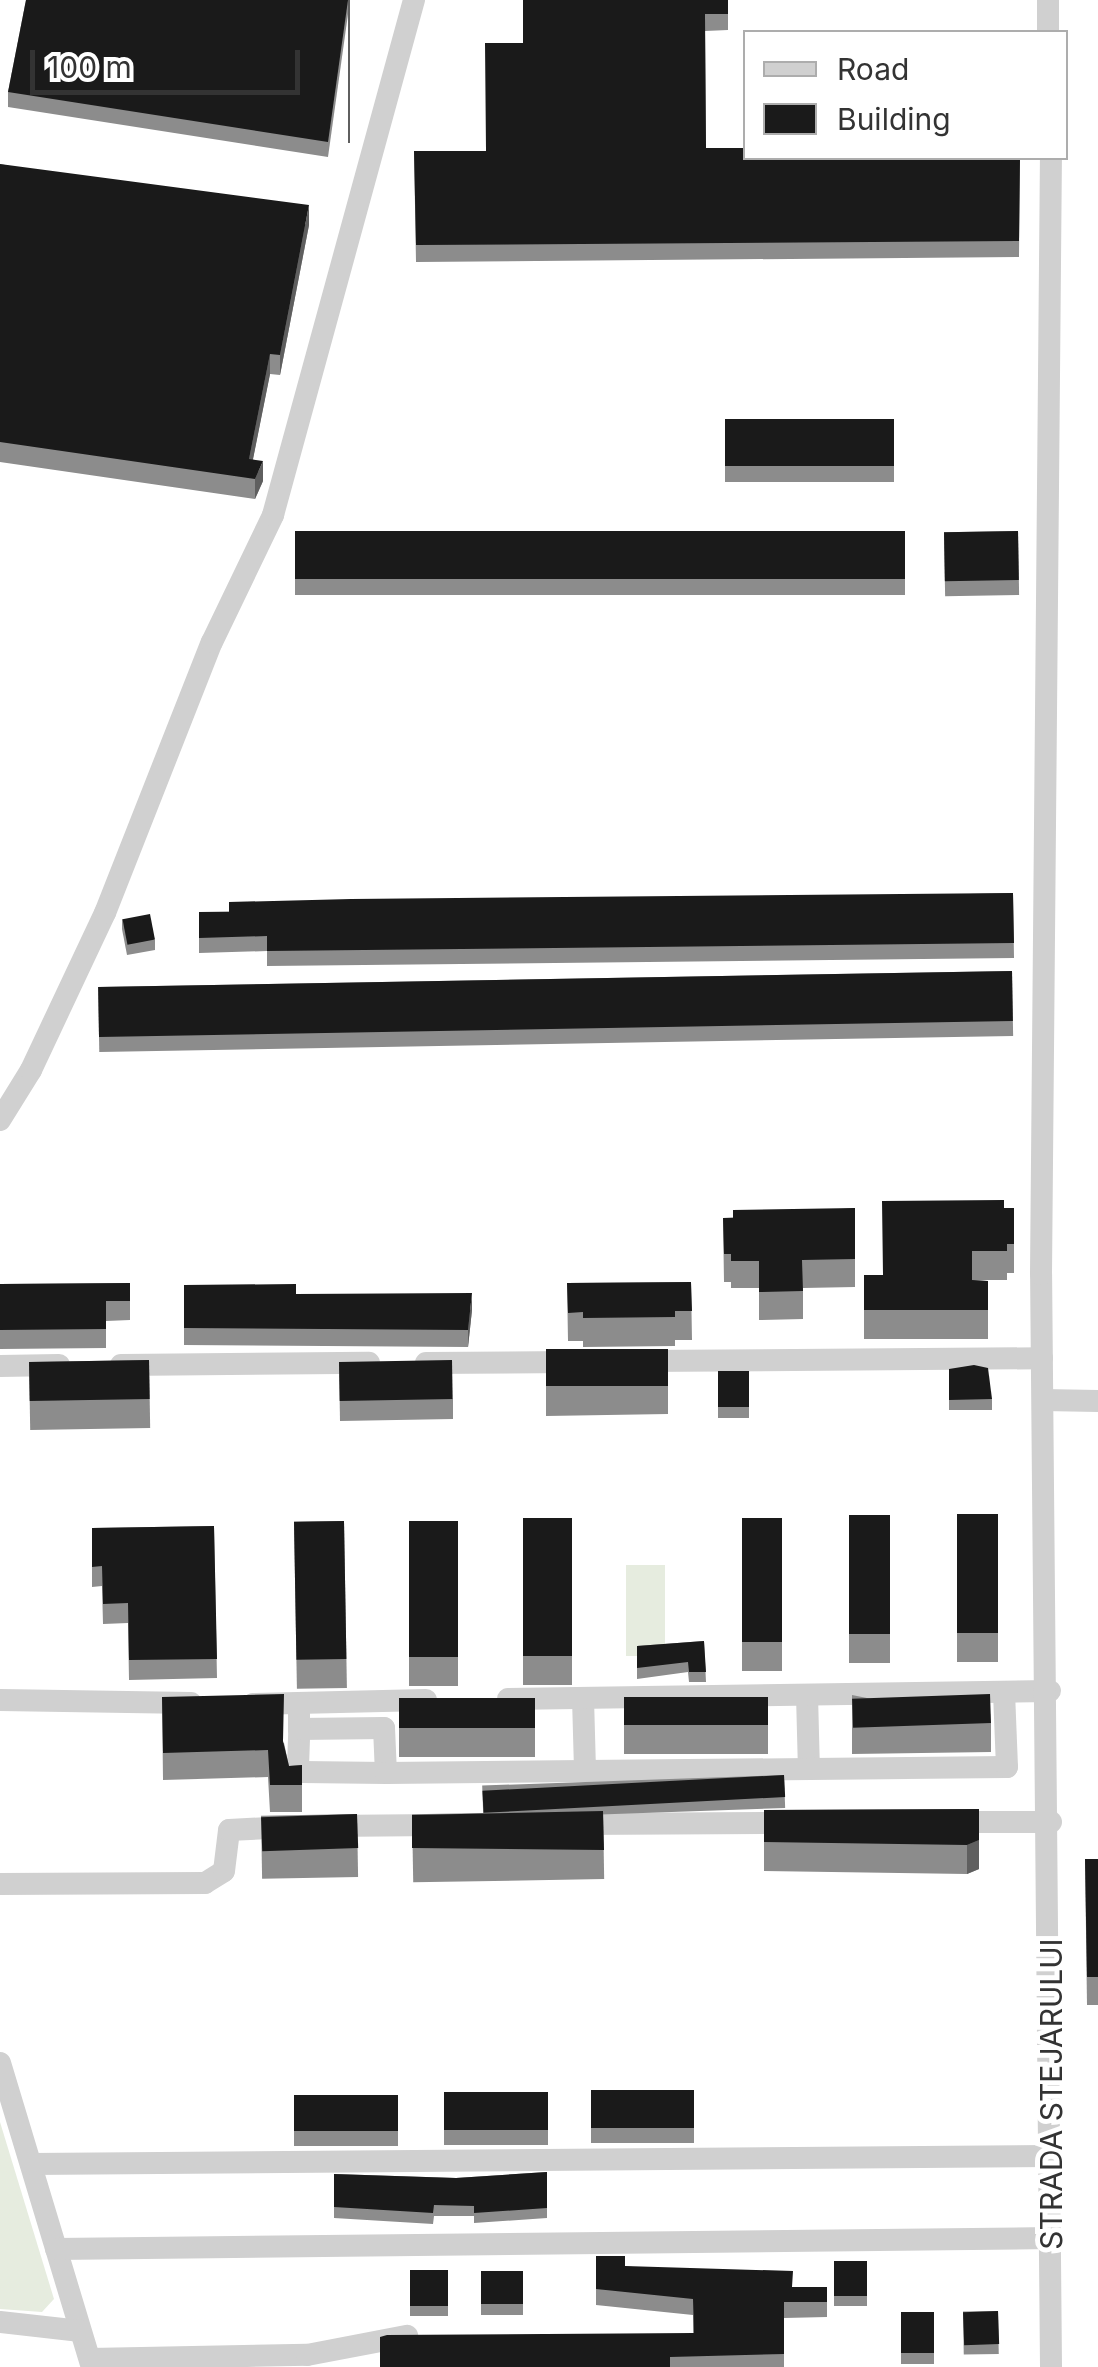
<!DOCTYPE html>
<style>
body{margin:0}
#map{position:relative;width:1098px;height:2367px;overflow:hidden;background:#fff;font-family:Inter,sans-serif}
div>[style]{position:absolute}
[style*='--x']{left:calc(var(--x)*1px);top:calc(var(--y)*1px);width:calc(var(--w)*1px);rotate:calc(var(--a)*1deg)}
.green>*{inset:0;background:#e6ecdf;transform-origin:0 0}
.minor>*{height:22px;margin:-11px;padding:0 11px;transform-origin:11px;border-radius:11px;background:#d0d0d0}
.wall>*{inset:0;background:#8c8c8c;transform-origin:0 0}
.shaded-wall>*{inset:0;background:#5f5f5f;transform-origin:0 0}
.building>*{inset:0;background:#1a1a1a;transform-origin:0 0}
span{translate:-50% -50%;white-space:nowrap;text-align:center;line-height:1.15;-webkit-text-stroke:10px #fff;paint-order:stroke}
.street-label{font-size:30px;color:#333}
.legend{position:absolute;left:743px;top:30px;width:325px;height:130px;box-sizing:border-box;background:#fff;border:2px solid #adadad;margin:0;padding:12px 18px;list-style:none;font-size:30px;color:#333}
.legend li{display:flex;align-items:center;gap:20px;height:50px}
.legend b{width:50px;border:2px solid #adadad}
.scale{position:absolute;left:30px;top:50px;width:270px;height:45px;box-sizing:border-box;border:5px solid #333;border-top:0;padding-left:12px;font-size:30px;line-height:35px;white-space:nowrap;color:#333;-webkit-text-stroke:8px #fff;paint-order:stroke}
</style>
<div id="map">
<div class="green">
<div style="left:626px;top:1565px;width:39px;height:91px"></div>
<div style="clip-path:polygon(0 2122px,54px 2299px,42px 2312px,0 2309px)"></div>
</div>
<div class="minor">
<div style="--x:1048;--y:0;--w:32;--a:90"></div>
<div style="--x:0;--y:1120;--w:59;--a:-58.2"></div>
<div style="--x:31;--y:1070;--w:174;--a:-64.8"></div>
<div style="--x:105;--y:913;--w:291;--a:-68.5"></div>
<div style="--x:212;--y:642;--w:141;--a:-64.3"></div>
<div style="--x:273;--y:515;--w:534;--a:-74.69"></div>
<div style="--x:641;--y:1361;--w:401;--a:-0.4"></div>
<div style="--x:426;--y:1363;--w:148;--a:-0.4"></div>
<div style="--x:121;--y:1365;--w:248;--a:-0.5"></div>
<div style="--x:0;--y:1366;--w:59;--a:-1"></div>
<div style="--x:1043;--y:1400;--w:55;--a:1"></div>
<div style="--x:807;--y:1695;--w:74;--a:88.5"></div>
<div style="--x:583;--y:1698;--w:72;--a:88.4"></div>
<div style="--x:508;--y:1699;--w:542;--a:-0.85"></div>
<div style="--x:0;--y:1700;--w:191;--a:0.9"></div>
<div style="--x:253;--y:1704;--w:173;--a:-1.3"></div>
<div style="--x:299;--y:1729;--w:85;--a:-0.7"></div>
<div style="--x:384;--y:1728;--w:45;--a:87.5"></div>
<div style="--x:386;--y:1773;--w:84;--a:-179.3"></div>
<div style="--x:302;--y:1772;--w:6;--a:-129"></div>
<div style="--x:298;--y:1767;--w:38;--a:-88"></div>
<div style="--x:299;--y:1729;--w:26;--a:-90"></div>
<div style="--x:386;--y:1773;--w:621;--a:-0.55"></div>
<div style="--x:1007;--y:1767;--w:75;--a:-92.3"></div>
<div style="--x:951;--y:1822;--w:100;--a:0"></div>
<div style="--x:576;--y:1824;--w:218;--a:-0.3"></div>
<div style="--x:326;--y:1826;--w:113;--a:-0.5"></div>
<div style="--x:0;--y:1884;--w:205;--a:-0.3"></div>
<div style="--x:205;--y:1883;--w:22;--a:-32"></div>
<div style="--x:224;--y:1871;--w:41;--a:-83"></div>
<div style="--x:229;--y:1830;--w:60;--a:-2.9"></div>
<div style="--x:0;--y:2063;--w:318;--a:73.2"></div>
<div style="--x:31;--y:2164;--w:1019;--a:-0.45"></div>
<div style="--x:56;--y:2249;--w:995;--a:-0.63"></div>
<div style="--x:0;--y:2322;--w:81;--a:6.4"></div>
<div style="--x:90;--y:2359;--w:217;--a:-1.1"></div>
<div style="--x:307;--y:2355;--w:102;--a:-10.8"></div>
<div style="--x:1051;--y:2367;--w:1093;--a:-90.52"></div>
<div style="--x:1041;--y:1274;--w:1116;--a:-89.49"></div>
</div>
<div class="wall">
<div style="clip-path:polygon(26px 0,350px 0,328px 157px,8px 107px,8px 92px)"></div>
<div style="clip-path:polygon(728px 0,728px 30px,705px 31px,706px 148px,1020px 158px,1019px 257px,416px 262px,414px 151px,486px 151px,523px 43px)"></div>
<div style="clip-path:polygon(0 164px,309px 225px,280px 375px,270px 374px,253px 459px,263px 481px,255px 499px,0 462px)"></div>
<div style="left:894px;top:419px;width:63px;height:169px;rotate:90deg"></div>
<div style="left:905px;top:531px;width:64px;height:610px;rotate:90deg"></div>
<div style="left:1018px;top:531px;width:64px;height:74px;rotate:89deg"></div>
<div style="clip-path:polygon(1013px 893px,1014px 958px,267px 966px,267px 951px,199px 953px,199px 912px)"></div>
<div style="clip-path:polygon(122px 919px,155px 940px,155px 950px,127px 955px,122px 929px)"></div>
<div style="left:1012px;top:971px;width:65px;height:914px;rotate:89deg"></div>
<div style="clip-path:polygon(855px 1208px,855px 1287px,803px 1288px,803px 1319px,759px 1320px,759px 1288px,731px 1288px,731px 1282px,724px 1282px,723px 1218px)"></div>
<div style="clip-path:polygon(1004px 1208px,1014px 1208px,1014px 1273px,1007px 1273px,1007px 1280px,972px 1280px,988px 1281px,988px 1339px,864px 1339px,864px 1275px,883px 1275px)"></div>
<div style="clip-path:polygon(691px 1282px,692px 1340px,675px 1340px,675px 1346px,583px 1347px,583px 1341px,568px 1341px,567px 1283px)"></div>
<div style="clip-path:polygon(130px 1283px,130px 1320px,106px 1321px,106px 1348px,0 1349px,0 1284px)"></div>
<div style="clip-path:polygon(184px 1285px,472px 1310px,468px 1347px,184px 1345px)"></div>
<div style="clip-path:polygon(546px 1351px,668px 1386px,668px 1414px,546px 1416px)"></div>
<div style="left:149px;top:1360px;width:68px;height:120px;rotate:89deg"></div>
<div style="clip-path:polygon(339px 1362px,453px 1399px,453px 1419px,340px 1421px)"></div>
<div style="clip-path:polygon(949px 1369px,992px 1399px,992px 1410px,949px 1410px)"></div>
<div style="left:718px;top:1371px;width:31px;height:47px"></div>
<div style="left:998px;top:1514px;width:148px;height:41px;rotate:90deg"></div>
<div style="left:890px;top:1515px;width:148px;height:41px;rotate:90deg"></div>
<div style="left:523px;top:1518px;width:49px;height:167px"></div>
<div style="left:742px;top:1518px;width:40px;height:153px"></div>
<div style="left:344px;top:1521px;width:167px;height:50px;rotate:89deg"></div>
<div style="left:458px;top:1521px;width:165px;height:49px;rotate:90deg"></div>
<div style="clip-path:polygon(214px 1526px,217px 1678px,129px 1680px,128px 1623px,103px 1624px,102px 1586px,92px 1587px,92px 1528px)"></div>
<div style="clip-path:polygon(704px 1641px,706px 1682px,689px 1682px,688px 1672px,637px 1679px,637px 1646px)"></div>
<div style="clip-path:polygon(852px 1695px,991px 1723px,991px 1752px,852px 1754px)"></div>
<div style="clip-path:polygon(162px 1697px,284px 1743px,289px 1766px,302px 1765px,302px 1812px,270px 1812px,268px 1777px,163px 1780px)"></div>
<div style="left:768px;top:1697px;width:57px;height:144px;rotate:90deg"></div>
<div style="left:535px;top:1698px;width:59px;height:136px;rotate:90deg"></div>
<div style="left:784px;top:1775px;width:33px;height:302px;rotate:88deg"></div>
<div style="clip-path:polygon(979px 1809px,979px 1869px,967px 1874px,764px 1871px,764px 1810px)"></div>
<div style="left:603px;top:1811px;width:68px;height:191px;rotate:89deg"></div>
<div style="left:357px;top:1814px;width:63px;height:96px;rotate:89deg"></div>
<div style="clip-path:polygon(1085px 1859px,1098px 1859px,1098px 2005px,1087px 2005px)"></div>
<div style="left:694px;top:2090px;width:53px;height:103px;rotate:90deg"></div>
<div style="left:548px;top:2092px;width:53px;height:104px;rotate:90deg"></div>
<div style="left:398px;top:2095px;width:51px;height:104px;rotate:90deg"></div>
<div style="clip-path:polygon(547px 2172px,547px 2218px,474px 2223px,474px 2216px,434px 2216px,433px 2224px,334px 2218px,334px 2174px,456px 2178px)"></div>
<div style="clip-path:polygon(596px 2256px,625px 2266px,793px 2287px,827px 2287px,827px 2317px,784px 2318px,784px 2367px,380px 2367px,693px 2333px,693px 2315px,596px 2305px)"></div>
<div style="left:834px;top:2261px;width:33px;height:45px"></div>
<div style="left:410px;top:2270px;width:38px;height:46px"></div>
<div style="left:481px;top:2271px;width:42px;height:44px"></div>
<div style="left:998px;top:2311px;width:43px;height:35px;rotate:89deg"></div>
<div style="left:901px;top:2312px;width:33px;height:52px"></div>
</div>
<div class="shaded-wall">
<div style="left:348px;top:0;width:2px;height:143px"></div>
<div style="clip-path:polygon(309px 205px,309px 225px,280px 375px,280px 355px)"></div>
<div style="clip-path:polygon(270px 354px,270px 374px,249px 479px,249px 459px)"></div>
<div style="clip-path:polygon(263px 461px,263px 481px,255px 499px,255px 479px)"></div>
<div style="clip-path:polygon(472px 1293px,472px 1310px,468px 1347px,468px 1330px)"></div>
<div style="clip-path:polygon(979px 1840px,979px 1869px,967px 1874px,967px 1845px)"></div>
</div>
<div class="building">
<div style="clip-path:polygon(26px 0,348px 0,328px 142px,8px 92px)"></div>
<div style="clip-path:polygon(523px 0,728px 0,728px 14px,705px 14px,706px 148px,746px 148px,746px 158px,1020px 158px,1019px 241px,416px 245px,414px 151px,486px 151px,485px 43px,523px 43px)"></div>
<div style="clip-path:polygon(0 164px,309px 205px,280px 355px,270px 354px,249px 459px,263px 461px,255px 479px,0 442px)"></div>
<div style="left:894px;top:419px;width:47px;height:169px;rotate:90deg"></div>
<div style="left:905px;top:531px;width:48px;height:610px;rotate:90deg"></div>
<div style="left:1018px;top:531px;width:49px;height:74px;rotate:89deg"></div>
<div style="clip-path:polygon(1013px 893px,1014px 943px,267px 951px,267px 936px,199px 938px,199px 912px,229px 912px,229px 902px,351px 899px)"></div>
<div style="left:150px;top:914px;width:26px;height:28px;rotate:79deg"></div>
<div style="left:1012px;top:971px;width:50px;height:914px;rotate:89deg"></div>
<div style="clip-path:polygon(1004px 1200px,1004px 1208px,1014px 1208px,1014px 1244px,1007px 1244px,1007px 1251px,972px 1251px,972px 1280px,988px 1281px,988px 1310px,864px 1310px,864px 1275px,883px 1275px,882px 1201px)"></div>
<div style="clip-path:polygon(855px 1208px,855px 1259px,802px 1260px,803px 1291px,759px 1292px,759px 1261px,731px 1261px,731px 1254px,724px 1254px,723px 1218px,733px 1218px,733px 1210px)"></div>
<div style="clip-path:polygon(691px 1282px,692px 1311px,675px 1311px,675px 1317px,583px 1318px,583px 1312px,568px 1313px,567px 1283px)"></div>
<div style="clip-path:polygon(130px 1283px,130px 1301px,106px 1301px,106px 1329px,0 1330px,0 1284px)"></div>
<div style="clip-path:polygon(296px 1284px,296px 1294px,472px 1293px,468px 1330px,184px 1328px,184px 1285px)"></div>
<div style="left:668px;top:1349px;width:37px;height:122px;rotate:90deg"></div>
<div style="left:149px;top:1360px;width:39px;height:120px;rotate:89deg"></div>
<div style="left:452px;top:1360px;width:39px;height:113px;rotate:89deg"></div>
<div style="clip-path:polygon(974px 1365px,988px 1368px,992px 1399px,949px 1400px,949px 1369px)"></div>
<div style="left:718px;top:1371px;width:31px;height:36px"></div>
<div style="left:998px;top:1514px;width:119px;height:41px;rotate:90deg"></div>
<div style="left:890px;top:1515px;width:119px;height:41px;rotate:90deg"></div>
<div style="left:523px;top:1518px;width:49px;height:138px"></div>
<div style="left:742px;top:1518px;width:40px;height:124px"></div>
<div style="left:344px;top:1521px;width:138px;height:50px;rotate:89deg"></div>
<div style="left:458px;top:1521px;width:136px;height:49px;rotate:90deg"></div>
<div style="clip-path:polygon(214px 1526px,217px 1659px,129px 1660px,128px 1603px,103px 1604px,102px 1566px,92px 1567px,92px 1528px)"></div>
<div style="clip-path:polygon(704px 1641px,706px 1672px,689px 1672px,688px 1662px,637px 1668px,637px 1646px)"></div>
<div style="clip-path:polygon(284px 1694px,283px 1741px,289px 1766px,302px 1765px,302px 1785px,270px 1785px,268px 1750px,163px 1753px,162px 1697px)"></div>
<div style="left:990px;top:1694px;width:29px;height:138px;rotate:88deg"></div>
<div style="left:768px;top:1697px;width:28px;height:144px;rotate:90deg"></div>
<div style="left:535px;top:1698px;width:30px;height:136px;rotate:90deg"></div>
<div style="left:784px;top:1775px;width:22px;height:302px;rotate:87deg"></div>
<div style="clip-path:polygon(979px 1809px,979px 1840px,967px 1845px,764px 1842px,764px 1810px)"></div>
<div style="clip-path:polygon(603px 1811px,604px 1850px,412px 1848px,412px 1815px)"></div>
<div style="left:357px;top:1814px;width:34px;height:96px;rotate:88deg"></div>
<div style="clip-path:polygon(1085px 1859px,1098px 1859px,1098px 1977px,1087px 1977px)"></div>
<div style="left:694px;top:2090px;width:38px;height:103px;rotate:90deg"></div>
<div style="left:548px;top:2092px;width:38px;height:104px;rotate:90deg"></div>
<div style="left:398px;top:2095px;width:36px;height:104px;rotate:90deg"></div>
<div style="clip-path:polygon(547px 2172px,547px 2208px,474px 2213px,474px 2206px,434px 2205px,433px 2213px,334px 2207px,334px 2174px,456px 2178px)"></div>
<div style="clip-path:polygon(596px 2256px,625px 2256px,625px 2266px,793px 2271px,792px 2287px,827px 2287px,827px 2302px,784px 2302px,784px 2354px,670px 2357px,670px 2367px,380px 2367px,380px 2337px,387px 2335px,694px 2333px,693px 2299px,596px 2289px)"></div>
<div style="left:834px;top:2261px;width:33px;height:35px"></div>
<div style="left:410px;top:2270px;width:38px;height:36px"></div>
<div style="left:481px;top:2271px;width:42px;height:33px"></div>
<div style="left:998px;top:2311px;width:33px;height:35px;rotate:88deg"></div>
<div style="left:901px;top:2312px;width:33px;height:41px"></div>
</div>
<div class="street-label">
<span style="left:1051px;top:2094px;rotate:-90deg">STRADA STEJARULUI</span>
</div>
<ul class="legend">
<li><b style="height:12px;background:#d0d0d0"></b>Road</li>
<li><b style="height:28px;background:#1a1a1a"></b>Building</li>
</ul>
<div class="scale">100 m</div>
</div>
